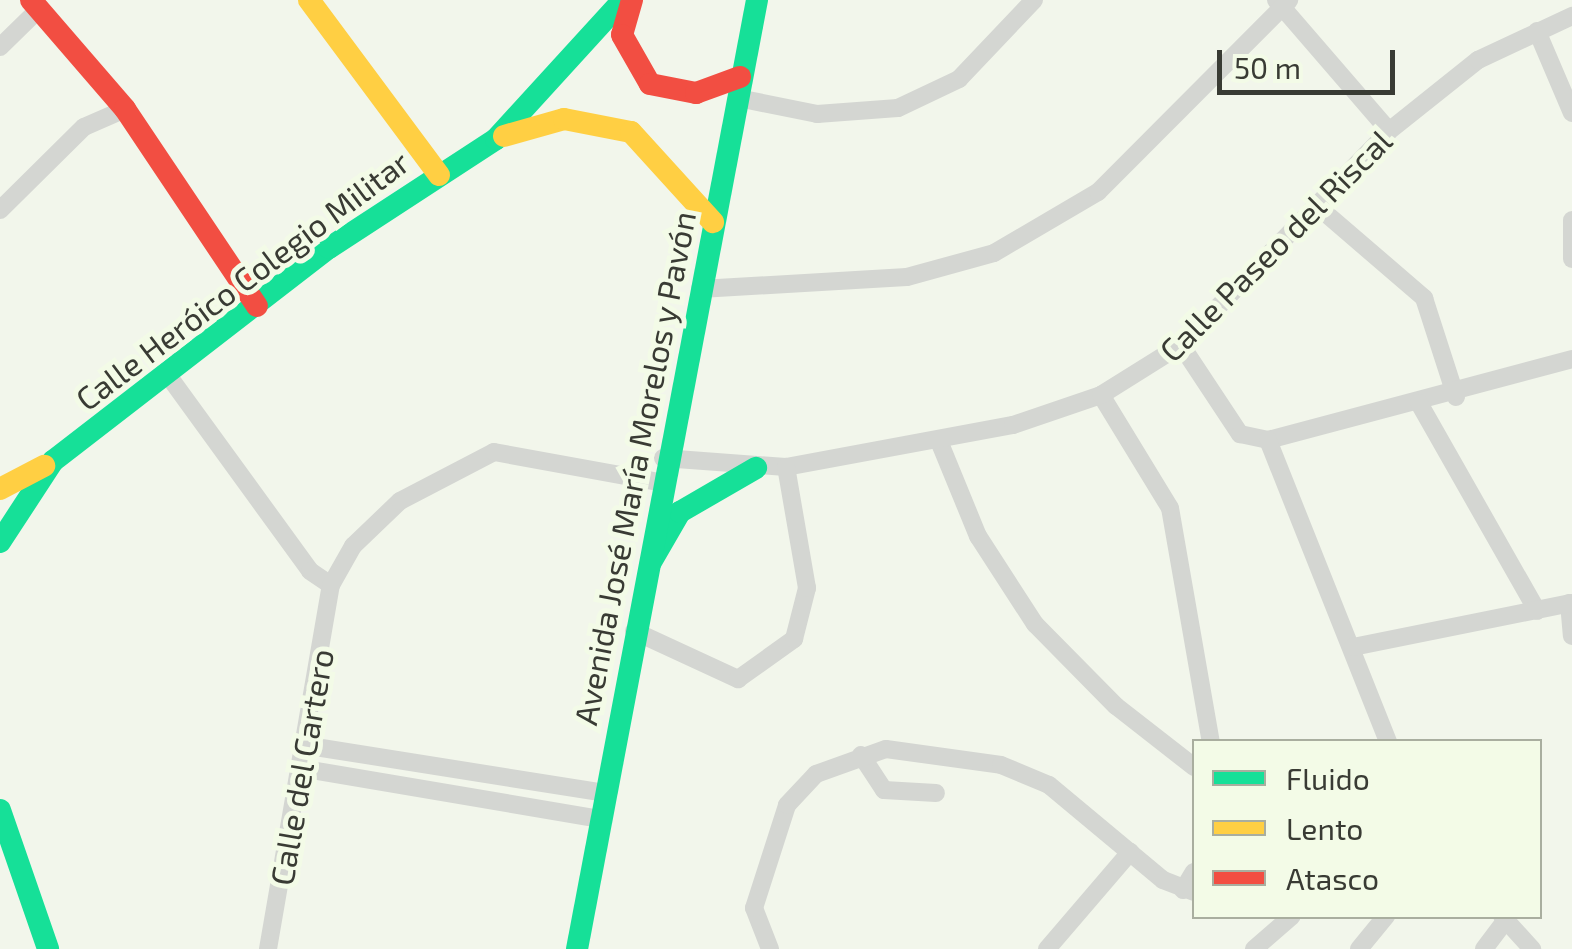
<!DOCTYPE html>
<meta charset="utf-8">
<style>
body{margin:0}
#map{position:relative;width:1572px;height:949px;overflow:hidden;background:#f2f6eb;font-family:"Exo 2",sans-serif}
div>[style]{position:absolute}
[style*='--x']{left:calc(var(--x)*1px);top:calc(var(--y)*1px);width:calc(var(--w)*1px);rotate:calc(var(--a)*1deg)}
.street>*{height:18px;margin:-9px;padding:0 9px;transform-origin:9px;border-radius:9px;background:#d4d6d2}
.fast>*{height:22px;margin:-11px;padding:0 11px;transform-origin:11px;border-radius:11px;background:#16e098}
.slow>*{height:22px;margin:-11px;padding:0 11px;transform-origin:11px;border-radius:11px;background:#ffcf43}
.jam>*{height:22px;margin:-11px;padding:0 11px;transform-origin:11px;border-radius:11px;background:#f24e42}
span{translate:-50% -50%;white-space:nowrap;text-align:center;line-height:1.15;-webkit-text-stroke:10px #f3fbe7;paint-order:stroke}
.street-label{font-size:32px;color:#393b34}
.legend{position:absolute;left:1192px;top:739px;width:350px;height:180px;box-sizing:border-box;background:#f3fbe7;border:2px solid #a9ae9f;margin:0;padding:12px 18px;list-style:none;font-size:30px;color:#393b34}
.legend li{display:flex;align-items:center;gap:20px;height:50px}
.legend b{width:50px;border:2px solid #a9ae9f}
.scale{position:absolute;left:1217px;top:50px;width:178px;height:45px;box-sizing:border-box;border:5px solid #393b34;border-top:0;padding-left:12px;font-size:30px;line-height:35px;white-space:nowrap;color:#393b34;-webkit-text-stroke:8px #f3fbe7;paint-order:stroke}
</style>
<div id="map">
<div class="street">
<div style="--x:1276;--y:0;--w:173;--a:49.2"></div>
<div style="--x:1537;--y:31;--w:89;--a:66.9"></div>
<div style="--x:0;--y:47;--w:56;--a:-44.3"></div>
<div style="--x:738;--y:98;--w:81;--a:11.4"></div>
<div style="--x:817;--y:114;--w:81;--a:-4.2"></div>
<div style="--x:898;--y:108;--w:68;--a:-25.4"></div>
<div style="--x:959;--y:79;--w:109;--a:-46.5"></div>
<div style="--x:1316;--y:205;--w:143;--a:40.7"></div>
<div style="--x:1424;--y:298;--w:104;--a:72.1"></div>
<div style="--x:0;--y:210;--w:118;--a:-44.7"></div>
<div style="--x:84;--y:127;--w:45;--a:-23.7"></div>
<div style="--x:1572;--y:220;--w:39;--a:90"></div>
<div style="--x:700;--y:289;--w:207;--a:-3.3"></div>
<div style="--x:907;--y:277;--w:90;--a:-15.4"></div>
<div style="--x:994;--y:253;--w:121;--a:-30.4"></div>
<div style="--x:1098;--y:192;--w:271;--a:-45.1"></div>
<div style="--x:1181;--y:345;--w:107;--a:56.5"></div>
<div style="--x:1240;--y:434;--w:29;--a:12"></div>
<div style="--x:1268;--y:440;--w:315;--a:-14.9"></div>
<div style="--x:170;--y:378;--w:238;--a:54"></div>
<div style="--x:310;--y:571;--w:25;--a:34"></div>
<div style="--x:1101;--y:395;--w:132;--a:58.6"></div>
<div style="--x:1170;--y:508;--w:238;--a:80.1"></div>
<div style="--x:1419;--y:403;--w:239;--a:60.4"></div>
<div style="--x:1268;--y:440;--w:325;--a:68.3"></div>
<div style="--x:939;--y:441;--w:103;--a:67.7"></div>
<div style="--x:978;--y:536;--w:105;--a:57.1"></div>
<div style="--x:1035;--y:624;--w:115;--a:45.4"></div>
<div style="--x:1116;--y:706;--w:99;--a:38"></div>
<div style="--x:663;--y:458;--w:123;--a:4.2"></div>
<div style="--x:786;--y:467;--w:231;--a:-10.5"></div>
<div style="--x:1013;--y:425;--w:93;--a:-18.8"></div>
<div style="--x:1101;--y:395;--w:94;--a:-32"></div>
<div style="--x:1181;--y:345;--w:298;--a:-45.8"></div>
<div style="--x:1389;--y:131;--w:114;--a:-38.6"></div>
<div style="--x:1478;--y:60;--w:104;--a:-25.1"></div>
<div style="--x:1569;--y:603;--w:33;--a:85"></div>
<div style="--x:634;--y:631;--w:115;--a:24.8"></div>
<div style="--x:738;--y:679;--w:69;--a:-35.5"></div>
<div style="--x:794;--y:639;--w:53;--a:-75.7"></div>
<div style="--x:807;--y:588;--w:123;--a:-99.8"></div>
<div style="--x:1353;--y:647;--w:223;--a:-11.4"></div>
<div style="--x:309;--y:746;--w:301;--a:9"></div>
<div style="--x:861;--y:755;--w:42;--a:56.7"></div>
<div style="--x:884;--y:790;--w:52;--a:3.3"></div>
<div style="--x:305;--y:769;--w:300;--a:9.6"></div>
<div style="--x:1183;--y:890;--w:21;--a:-59"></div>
<div style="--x:1502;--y:916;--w:45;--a:47.7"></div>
<div style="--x:268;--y:949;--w:369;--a:-80.2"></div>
<div style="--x:331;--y:585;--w:45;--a:-60.6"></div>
<div style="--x:353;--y:546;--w:65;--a:-43.8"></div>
<div style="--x:400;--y:501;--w:106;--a:-27.5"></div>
<div style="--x:494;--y:452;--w:168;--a:10.3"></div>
<div style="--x:770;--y:949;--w:44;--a:-111.3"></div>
<div style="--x:754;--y:908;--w:108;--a:-72.2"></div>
<div style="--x:787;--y:805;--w:42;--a:-46.9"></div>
<div style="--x:816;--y:774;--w:74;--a:-19.7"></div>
<div style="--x:886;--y:749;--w:116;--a:7.9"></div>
<div style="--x:1001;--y:765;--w:52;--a:22.6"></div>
<div style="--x:1049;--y:785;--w:148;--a:39.8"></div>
<div style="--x:1163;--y:880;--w:33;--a:21"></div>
<div style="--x:1047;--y:949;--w:128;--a:-49.4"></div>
<div style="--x:1254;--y:949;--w:50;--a:-41"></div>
<div style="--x:1359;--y:949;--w:43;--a:-50.7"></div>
<div style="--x:1484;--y:949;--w:36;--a:-53"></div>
</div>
<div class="fast">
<div style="--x:0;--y:542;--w:97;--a:-56.8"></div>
<div style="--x:53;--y:461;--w:349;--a:-37.7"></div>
<div style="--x:329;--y:248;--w:199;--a:-33.1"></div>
<div style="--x:496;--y:139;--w:188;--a:-47.6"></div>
<div style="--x:651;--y:562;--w:58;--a:-59.9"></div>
<div style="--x:680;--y:512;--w:88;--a:-30.1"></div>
<div style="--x:0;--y:810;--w:147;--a:70.9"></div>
<div style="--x:577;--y:949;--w:966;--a:-79.26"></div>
</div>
<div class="slow">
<div style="--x:309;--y:0;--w:218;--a:53.4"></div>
<div style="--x:504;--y:136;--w:62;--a:-15.8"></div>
<div style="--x:564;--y:119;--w:68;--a:11"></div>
<div style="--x:631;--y:132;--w:122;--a:47.7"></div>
<div style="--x:0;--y:489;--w:50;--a:-27.6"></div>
</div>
<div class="jam">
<div style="--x:31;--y:0;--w:144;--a:49.2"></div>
<div style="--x:125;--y:109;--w:237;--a:56.2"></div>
<div style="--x:632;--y:0;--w:36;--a:106"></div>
<div style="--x:622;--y:35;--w:56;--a:60.3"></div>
<div style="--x:650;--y:84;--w:47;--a:11.1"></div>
<div style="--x:696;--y:93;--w:47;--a:-20"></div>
</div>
<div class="street-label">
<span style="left:1275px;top:245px;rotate:-45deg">Calle Paseo del Riscal</span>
<span style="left:242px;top:280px;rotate:-37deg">Calle Heróico Colegio Militar</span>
<span style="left:634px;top:468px;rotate:-79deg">Avenida José María Morelos y Pavón</span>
<span style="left:301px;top:767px;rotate:-80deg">Calle del Cartero</span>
</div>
<ul class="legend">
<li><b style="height:12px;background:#16e098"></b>Fluido</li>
<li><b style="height:12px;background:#ffcf43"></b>Lento</li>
<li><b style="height:12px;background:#f24e42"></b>Atasco</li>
</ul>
<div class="scale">50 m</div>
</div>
